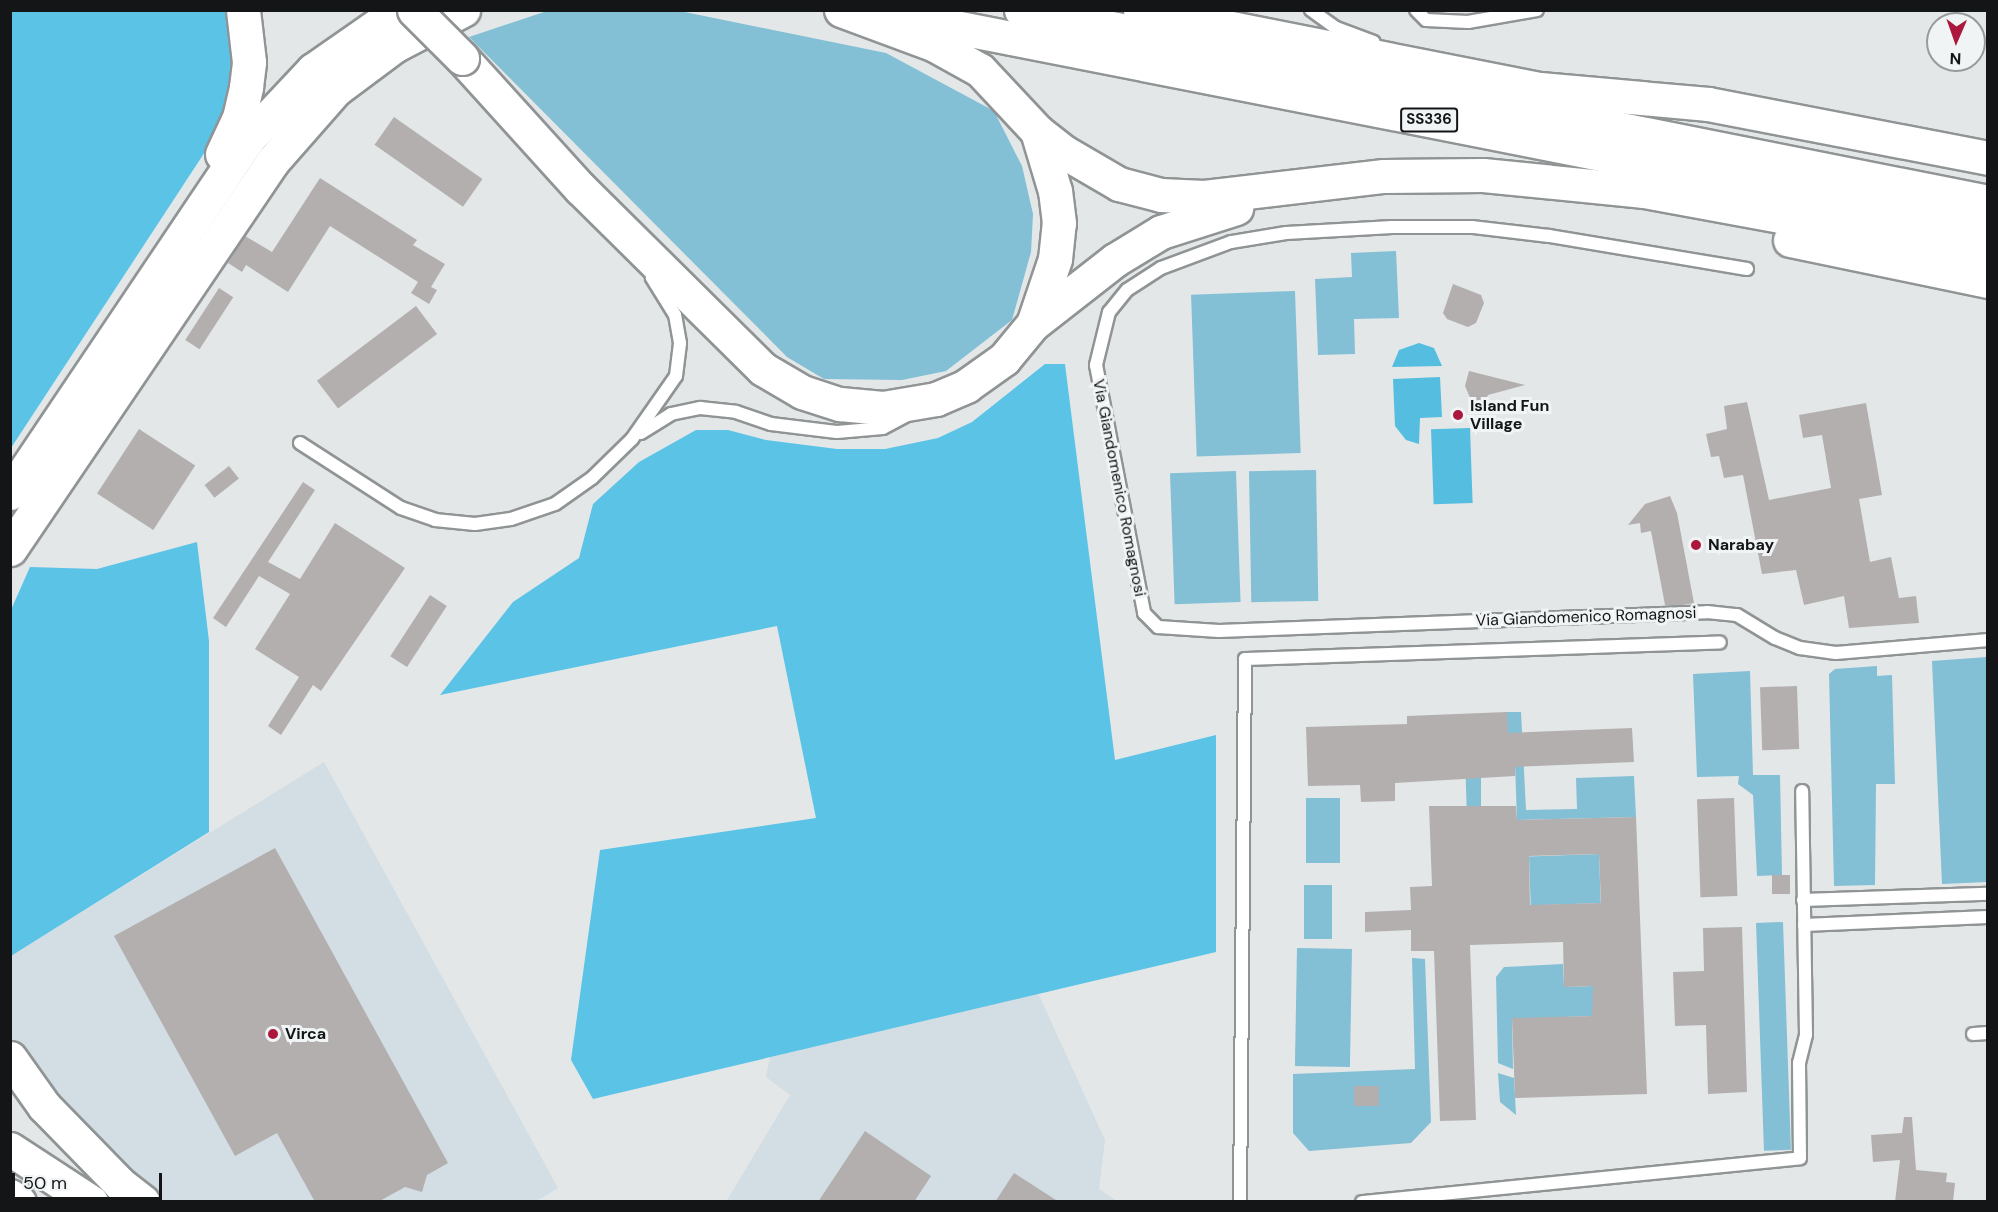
<!DOCTYPE html>
<style>
body{margin:0}
#map{position:relative;width:1998px;height:1212px;overflow:hidden;background:#e3e7e8;font-family:"DM Sans",sans-serif}
div>[style]{position:absolute}
[style*='--x']{left:calc(var(--x)*1px);top:calc(var(--y)*1px);width:calc(var(--w)*1px);rotate:calc(var(--a)*1deg)}
.built>*{inset:0;background:#d2dee3}
.green>*{inset:0;background:#83bfd5;transform-origin:0 0}
.forest>*{inset:0;background:#5bc3e6}
.water>*{inset:0;background:#54bde0;transform-origin:0 0}
.building>*{inset:0;background:#b3afaf;transform-origin:0 0}
.roads{filter:drop-shadow(2px 0 #909495) drop-shadow(-2px 0 #909495) drop-shadow(0 2px #909495) drop-shadow(0 -2px #909495)}
.lane>*{height:12px;margin:-6px;padding:0 6px;transform-origin:6px;border-radius:6px;background:#fff}
.highway>*{height:33px;margin:-16.5px;padding:0 16.5px;transform-origin:16.5px;border-radius:16.5px;background:#fff}
.bridges{filter:drop-shadow(2px 0 #909495) drop-shadow(-2px 0 #909495) drop-shadow(0 2px #909495) drop-shadow(0 -2px #909495)}
.highway-bridge>*{height:33px;margin:-16.5px;padding:0 16.5px;transform-origin:16.5px;border-radius:16.5px;background:#fff}
.dots>*{width:16px;height:16px;translate:-50% -50%;box-sizing:border-box;border:3px solid #f0f4f5;border-radius:50%}
span{translate:-50% -50%;white-space:nowrap;text-align:center;line-height:1.15;-webkit-text-stroke:6px #f0f4f5;paint-order:stroke}
.shield-label span{padding:2px 4px;background:#f0f4f5;border:2px solid;border-radius:4px;-webkit-text-stroke-width:0}
.shield-label{font-size:15px;color:#141516;font-weight:700}
.poi-label{font-size:16px;color:#141516;font-weight:700}
.left{translate:0 -50%;text-align:left}
.street-label{font-size:16px;color:#141516}
.frame{position:absolute;inset:0;border:12px solid #141516;pointer-events:none}
.north{position:absolute;left:1926px;top:12px;width:60px;height:60px;box-sizing:border-box;background:#f0f4f5;border:2px solid #989b9c;border-radius:50%;rotate:182deg;font-size:16px;font-weight:700;line-height:24px;text-align:center;color:#141516}
.north::after{content:'';display:block;margin:auto;width:21px;height:27px;background:#ac173e;clip-path:polygon(50% 0,100% 100%,50% 72%,0 100%)}
.scale{position:absolute;left:12px;top:1173px;width:150px;height:27px;box-sizing:border-box;border:3px solid #141516;border-top:0;padding-left:8px;font-size:18px;line-height:21px;white-space:nowrap;color:#141516;-webkit-text-stroke:4px #f0f4f5;paint-order:stroke}
</style>
<div id="map">
<div class="built">
<div style="clip-path:polygon(324px 762px,558px 1188px,535px 1202px,163px 1201px,142px 1186px,24px 1061px,11px 1039px,11px 956px)"></div>
<div style="clip-path:polygon(1038px 993px,1105px 1140px,1099px 1189px,1117px 1201px,726px 1202px,790px 1095px,766px 1077px,770px 1056px)"></div>
</div>
<div class="green">
<div style="clip-path:polygon(675px 10px,886px 53px,994px 111px,1022px 166px,1033px 214px,1031px 252px,1012px 320px,946px 371px,902px 380px,824px 379px,787px 357px,469px 37px,547px 11px)"></div>
<div style="clip-path:polygon(1396px 251px,1399px 318px,1354px 319px,1355px 354px,1318px 355px,1315px 279px,1352px 277px,1351px 253px)"></div>
<div style="left:1295px;top:291px;width:162px;height:104px;rotate:88deg"></div>
<div style="left:1316px;top:470px;width:131px;height:67px;rotate:89deg"></div>
<div style="left:1236px;top:471px;width:131px;height:66px;rotate:88deg"></div>
<div style="clip-path:polygon(1987px 657px,1987px 882px,1942px 884px,1932px 661px)"></div>
<div style="clip-path:polygon(1877px 666px,1877px 676px,1892px 675px,1895px 784px,1876px 784px,1875px 885px,1834px 886px,1829px 674px,1835px 669px)"></div>
<div style="clip-path:polygon(1750px 671px,1753px 775px,1780px 775px,1782px 875px,1757px 876px,1753px 795px,1738px 784px,1739px 776px,1697px 777px,1693px 674px)"></div>
<div style="clip-path:polygon(1507px 712px,1521px 712px,1526px 810px,1577px 809px,1576px 778px,1634px 776px,1636px 817px,1517px 820px,1515px 763px,1481px 778px,1481px 807px,1467px 821px,1465px 753px)"></div>
<div style="left:1306px;top:798px;width:34px;height:65px"></div>
<div style="left:1599px;top:854px;width:49px;height:70px;rotate:88deg"></div>
<div style="left:1304px;top:885px;width:28px;height:54px"></div>
<div style="left:1783px;top:922px;width:228px;height:27px;rotate:88deg"></div>
<div style="left:1297px;top:948px;width:55px;height:118px;rotate:1deg"></div>
<div style="clip-path:polygon(1412px 958px,1425px 959px,1431px 1122px,1411px 1143px,1309px 1151px,1293px 1133px,1293px 1074px,1415px 1069px)"></div>
<div style="clip-path:polygon(1563px 964px,1564px 987px,1593px 986px,1642px 1014px,1512px 1019px,1513px 1069px,1498px 1063px,1496px 977px,1504px 967px)"></div>
<div style="clip-path:polygon(1498px 1073px,1514px 1078px,1516px 1115px,1500px 1102px)"></div>
</div>
<div class="forest">
<div style="clip-path:polygon(11px 11px,234px 11px,237px 103px,11px 448px)"></div>
<div style="clip-path:polygon(1045px 364px,1065px 364px,1115px 760px,1216px 735px,1216px 952px,593px 1099px,571px 1060px,600px 850px,816px 818px,777px 626px,440px 695px,513px 602px,579px 558px,593px 504px,639px 462px,696px 430px,728px 430px,766px 440px,837px 449px,885px 449px,938px 438px,972px 422px)"></div>
<div style="clip-path:polygon(197px 542px,209px 641px,209px 832px,11px 956px,10px 612px,30px 567px,97px 569px)"></div>
</div>
<div class="water">
<div style="clip-path:polygon(1419px 343px,1434px 348px,1442px 366px,1392px 367px,1399px 350px)"></div>
<div style="clip-path:polygon(1440px 377px,1442px 417px,1420px 418px,1419px 444px,1406px 440px,1395px 426px,1393px 379px)"></div>
<div style="left:1470px;top:428px;width:75px;height:39px;rotate:88deg"></div>
</div>
<div class="building">
<div style="left:394px;top:117px;width:108px;height:34px;rotate:35deg"></div>
<div style="clip-path:polygon(320px 178px,417px 240px,413px 245px,445px 264px,431px 287px,437px 290px,429px 304px,411px 293px,418px 282px,330px 226px,288px 292px,246px 265px,242px 272px,228px 263px,245px 236px,272px 252px)"></div>
<div style="clip-path:polygon(1453px 284px,1481px 295px,1484px 303px,1476px 323px,1468px 327px,1447px 319px,1443px 313px)"></div>
<div style="left:219px;top:288px;width:17px;height:62px;rotate:33deg"></div>
<div style="left:416px;top:306px;width:35px;height:124px;rotate:53deg"></div>
<div style="clip-path:polygon(1469px 371px,1525px 385px,1488px 395px,1483px 405px,1471px 400px,1465px 386px)"></div>
<div style="clip-path:polygon(1747px 402px,1769px 500px,1831px 488px,1822px 435px,1803px 438px,1799px 415px,1866px 403px,1882px 495px,1859px 499px,1870px 562px,1891px 557px,1899px 598px,1916px 596px,1919px 623px,1849px 628px,1844px 596px,1804px 605px,1796px 570px,1762px 574px,1743px 475px,1724px 478px,1719px 456px,1711px 457px,1706px 434px,1727px 429px,1724px 406px)"></div>
<div style="left:139px;top:429px;width:67px;height:77px;rotate:33deg"></div>
<div style="left:229px;top:466px;width:16px;height:31px;rotate:52deg"></div>
<div style="clip-path:polygon(303px 482px,315px 490px,268px 562px,300px 579px,335px 523px,405px 568px,321px 691px,313px 685px,281px 735px,268px 726px,299px 677px,255px 649px,290px 594px,259px 576px,226px 627px,213px 618px)"></div>
<div style="clip-path:polygon(1670px 496px,1677px 513px,1694px 603px,1683px 605px,1665px 605px,1651px 531px,1641px 533px,1640px 523px,1628px 525px,1645px 504px)"></div>
<div style="left:430px;top:595px;width:20px;height:73px;rotate:33deg"></div>
<div style="left:1797px;top:686px;width:63px;height:37px;rotate:88deg"></div>
<div style="clip-path:polygon(1507px 712px,1508px 733px,1632px 728px,1634px 762px,1515px 767px,1515px 776px,1395px 783px,1395px 801px,1361px 802px,1360px 785px,1308px 786px,1306px 727px,1407px 724px,1407px 716px)"></div>
<div style="left:1734px;top:798px;width:98px;height:37px;rotate:88deg"></div>
<div style="clip-path:polygon(evenodd,1429px 806px,1516px 806px,1517px 820px,1636px 817px,1647px 1094px,1515px 1098px,1512px 1018px,1592px 1016px,1593px 986px,1564px 987px,1563px 942px,1470px 945px,1476px 1120px,1440px 1121px,1434px 951px,1411px 951px,1411px 930px,1365px 932px,1365px 912px,1411px 910px,1410px 887px,1432px 886px,1429px 806px,1599px 854px,1601px 903px,1530px 905px,1529px 856px,1599px 854px)"></div>
<div style="clip-path:polygon(275px 848px,448px 1163px,427px 1175px,422px 1192px,405px 1187px,378px 1202px,315px 1202px,277px 1133px,235px 1156px,114px 936px)"></div>
<div style="left:1772px;top:875px;width:18px;height:19px"></div>
<div style="clip-path:polygon(1742px 927px,1747px 1092px,1708px 1094px,1706px 1025px,1675px 1026px,1673px 972px,1704px 971px,1703px 928px)"></div>
<div style="left:1354px;top:1086px;width:25px;height:20px"></div>
<div style="clip-path:polygon(1904px 1117px,1912px 1117px,1916px 1170px,1947px 1173px,1946px 1182px,1955px 1183px,1953px 1202px,1895px 1202px,1900px 1160px,1873px 1162px,1871px 1135px,1902px 1133px)"></div>
<div style="clip-path:polygon(865px 1131px,931px 1176px,914px 1202px,818px 1202px)"></div>
<div style="clip-path:polygon(1014px 1173px,1059px 1202px,995px 1202px)"></div>
</div>
<div class="roads">
<div class="lane">
<div style="--x:1311;--y:10;--w:31;--a:36"></div>
<div style="--x:1336;--y:28;--w:40;--a:20.2"></div>
<div style="--x:1416;--y:10;--w:14;--a:45"></div>
<div style="--x:1426;--y:20;--w:42;--a:2.7"></div>
<div style="--x:1468;--y:22;--w:70;--a:-9.9"></div>
<div style="--x:1747;--y:269;--w:201;--a:-170.5"></div>
<div style="--x:1549;--y:236;--w:78;--a:-173.3"></div>
<div style="--x:1472;--y:227;--w:80;--a:180"></div>
<div style="--x:1392;--y:227;--w:106;--a:176.8"></div>
<div style="--x:1286;--y:233;--w:56;--a:170.7"></div>
<div style="--x:1231;--y:242;--w:75;--a:159.6"></div>
<div style="--x:1161;--y:268;--w:40;--a:147.1"></div>
<div style="--x:1127;--y:290;--w:28;--a:129"></div>
<div style="--x:1109;--y:312;--w:55;--a:103.8"></div>
<div style="--x:1096;--y:365;--w:253;--a:79"></div>
<div style="--x:1144;--y:613;--w:20;--a:45"></div>
<div style="--x:1158;--y:627;--w:61;--a:3.8"></div>
<div style="--x:1219;--y:631;--w:488;--a:-2.2"></div>
<div style="--x:1707;--y:612;--w:30;--a:6"></div>
<div style="--x:1737;--y:615;--w:44;--a:31.2"></div>
<div style="--x:1775;--y:638;--w:27;--a:22"></div>
<div style="--x:1800;--y:648;--w:36;--a:8"></div>
<div style="--x:1836;--y:653;--w:153;--a:-4.9"></div>
<div style="--x:641;--y:433;--w:36;--a:-32"></div>
<div style="--x:671;--y:414;--w:30;--a:-12"></div>
<div style="--x:700;--y:408;--w:36;--a:6"></div>
<div style="--x:736;--y:412;--w:37;--a:19"></div>
<div style="--x:771;--y:424;--w:66;--a:6.9"></div>
<div style="--x:837;--y:432;--w:46;--a:-5"></div>
<div style="--x:883;--y:428;--w:26;--a:-28"></div>
<div style="--x:300;--y:443;--w:120;--a:32.8"></div>
<div style="--x:401;--y:508;--w:36;--a:19"></div>
<div style="--x:435;--y:520;--w:40;--a:5.7"></div>
<div style="--x:475;--y:524;--w:36;--a:-8"></div>
<div style="--x:511;--y:519;--w:46;--a:-18.8"></div>
<div style="--x:555;--y:504;--w:45;--a:-35.1"></div>
<div style="--x:592;--y:478;--w:56;--a:-44.3"></div>
<div style="--x:632;--y:439;--w:77;--a:-55.1"></div>
<div style="--x:676;--y:376;--w:33;--a:-83"></div>
<div style="--x:680;--y:343;--w:28;--a:-100"></div>
<div style="--x:675;--y:315;--w:44;--a:-121.9"></div>
<div style="--x:1803;--y:900;--w:185;--a:-1.9"></div>
<div style="--x:1804;--y:925;--w:184;--a:-2.5"></div>
<div style="--x:1973;--y:1034;--w:15;--a:-4"></div>
<div style="--x:1240;--y:1202;--w:543;--a:-89.47"></div>
<div style="--x:1245;--y:659;--w:475;--a:-2"></div>
<div style="--x:1362;--y:1202;--w:440;--a:-5.7"></div>
<div style="--x:1800;--y:1158;--w:95;--a:-90.6"></div>
<div style="--x:1799;--y:1063;--w:29;--a:-76"></div>
<div style="--x:1806;--y:1035;--w:244;--a:-90.9"></div>
</div>
<div class="highway">
<div style="--x:841;--y:10;--w:100;--a:20.4"></div>
<div style="--x:935;--y:45;--w:51;--a:29.1"></div>
<div style="--x:980;--y:70;--w:83;--a:46.9"></div>
<div style="--x:1037;--y:131;--w:34;--a:38"></div>
<div style="--x:1064;--y:152;--w:64;--a:30.2"></div>
<div style="--x:1119;--y:184;--w:43;--a:14.7"></div>
<div style="--x:1161;--y:195;--w:43;--a:2.7"></div>
<div style="--x:1204;--y:197;--w:181;--a:-6.7"></div>
<div style="--x:1384;--y:176;--w:99;--a:-0.6"></div>
<div style="--x:1483;--y:175;--w:162;--a:5.7"></div>
<div style="--x:1644;--y:191;--w:350;--a:10.4"></div>
<div style="--x:1021;--y:10;--w:986;--a:11.23"></div>
<div style="--x:1140;--y:10;--w:408;--a:11.2"></div>
<div style="--x:1540;--y:89;--w:169;--a:5.1"></div>
<div style="--x:1708;--y:104;--w:285;--a:10.9"></div>
<div style="--x:904;--y:17;--w:1105;--a:11.12"></div>
<div style="--x:462;--y:58;--w:176;--a:47.8"></div>
<div style="--x:580;--y:188;--w:257;--a:44.7"></div>
<div style="--x:763;--y:369;--w:45;--a:30.5"></div>
<div style="--x:802;--y:392;--w:40;--a:18"></div>
<div style="--x:840;--y:404;--w:43;--a:5.3"></div>
<div style="--x:883;--y:408;--w:54;--a:-9.6"></div>
<div style="--x:936;--y:399;--w:33;--a:-23"></div>
<div style="--x:966;--y:386;--w:47;--a:-35.4"></div>
<div style="--x:1004;--y:359;--w:45;--a:-50.4"></div>
<div style="--x:1033;--y:324;--w:104;--a:-38"></div>
<div style="--x:1115;--y:260;--w:54;--a:-31.3"></div>
<div style="--x:1161;--y:232;--w:79;--a:-17.7"></div>
<div style="--x:222;--y:154;--w:40;--a:-65"></div>
<div style="--x:239;--y:118;--w:32;--a:-77"></div>
<div style="--x:246;--y:87;--w:25;--a:-83"></div>
<div style="--x:249;--y:62;--w:52;--a:-96.6"></div>
<div style="--x:1790;--y:240;--w:202;--a:11.7"></div>
<div style="--x:1033;--y:324;--w:69;--a:-71.3"></div>
<div style="--x:1055;--y:259;--w:36;--a:-84"></div>
<div style="--x:1059;--y:223;--w:32;--a:-97"></div>
<div style="--x:1055;--y:191;--w:63;--a:-106.7"></div>
<div style="--x:10;--y:493;--w:427;--a:-56.1"></div>
<div style="--x:248;--y:139;--w:95;--a:-46.7"></div>
<div style="--x:313;--y:70;--w:105;--a:-34.9"></div>
<div style="--x:10;--y:549;--w:467;--a:-55.9"></div>
<div style="--x:272;--y:162;--w:96;--a:-48.8"></div>
<div style="--x:335;--y:90;--w:74;--a:-36.7"></div>
<div style="--x:394;--y:46;--w:78;--a:-27.6"></div>
<div style="--x:10;--y:1058;--w:59;--a:54.7"></div>
<div style="--x:44;--y:1106;--w:109;--a:45.7"></div>
<div style="--x:120;--y:1184;--w:29;--a:38"></div>
<div style="--x:10;--y:1149;--w:97;--a:33.2"></div>
<div style="--x:10;--y:1196;--w:11;--a:34"></div>
</div>
</div>
<div class="bridges">
<div class="highway-bridge">
<div style="--x:414;--y:10;--w:68;--a:45"></div>
</div>
</div>
<div class="dots">
<div style="left:1458px;top:415px;background:#ac173e"></div>
<div style="left:1696px;top:545px;background:#ac173e"></div>
<div style="left:273px;top:1034px;background:#ac173e"></div>
</div>
<div class="shield-label">
<span style="left:1429px;top:120px">SS336</span>
</div>
<div class="poi-label">
<span class="left" style="left:1470px;top:415px">Island Fun<br>Village</span>
<span class="left" style="left:1708px;top:545px">Narabay</span>
<span class="left" style="left:285px;top:1034px">Virca</span>
</div>
<div class="street-label">
<span style="left:1119px;top:488px;rotate:79deg">Via Giandomenico Romagnosi</span>
<span style="left:1586px;top:617px;rotate:-2deg">Via Giandomenico Romagnosi</span>
</div>
<div class="frame"></div>
<div class="north">N</div>
<div class="scale">50 m</div>
</div>
